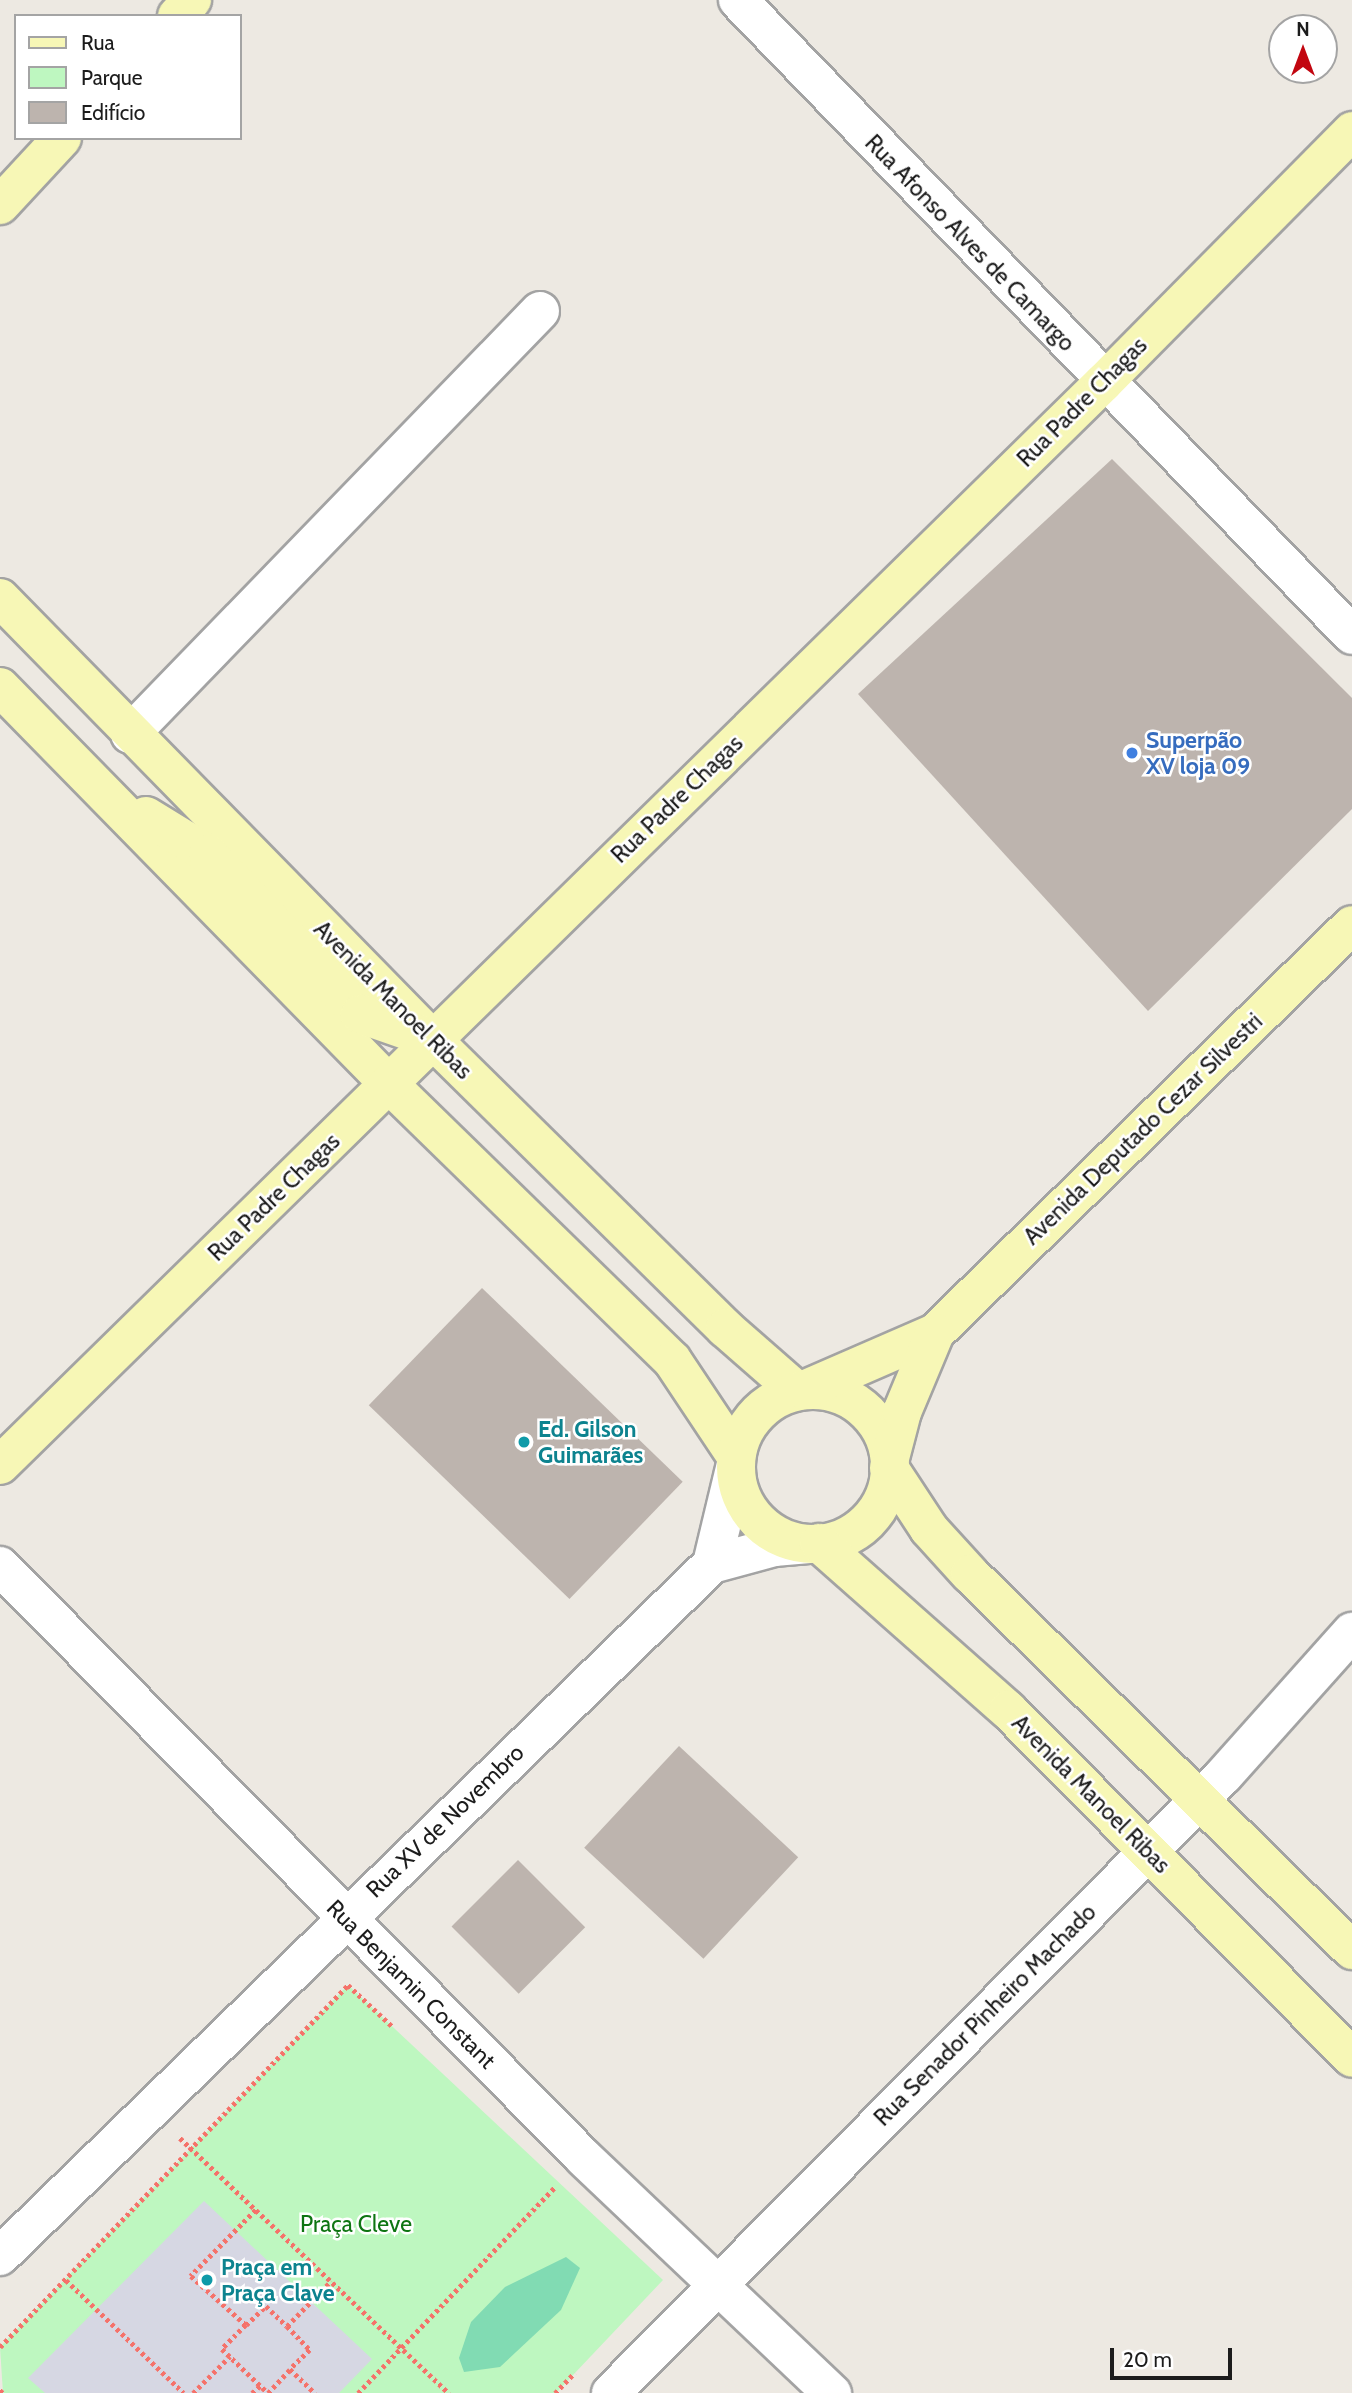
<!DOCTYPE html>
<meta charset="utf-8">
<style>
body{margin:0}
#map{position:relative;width:1352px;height:2393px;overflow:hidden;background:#ede9e2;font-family:Cabin,sans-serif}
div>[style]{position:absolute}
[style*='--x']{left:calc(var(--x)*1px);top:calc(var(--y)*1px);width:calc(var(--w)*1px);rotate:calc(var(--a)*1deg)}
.park>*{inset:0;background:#bef7c0}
.pitch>*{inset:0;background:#81dbb3}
.plaza>*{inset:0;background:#d6d7e3}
.building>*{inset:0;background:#bdb4ae;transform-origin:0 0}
.path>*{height:4.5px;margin-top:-2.25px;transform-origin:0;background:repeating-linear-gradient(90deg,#f5726a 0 3.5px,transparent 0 7px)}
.roads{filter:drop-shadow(2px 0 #a3a3a3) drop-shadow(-2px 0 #a3a3a3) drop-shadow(0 2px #a3a3a3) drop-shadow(0 -2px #a3a3a3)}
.street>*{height:38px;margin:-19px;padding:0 19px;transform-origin:19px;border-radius:19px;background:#fff}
.secondary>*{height:38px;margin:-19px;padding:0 19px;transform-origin:19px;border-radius:19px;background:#f7f7b6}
.secondary>.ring{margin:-19px;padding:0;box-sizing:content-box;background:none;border:38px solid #f7f7b6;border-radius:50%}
.dots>*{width:19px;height:19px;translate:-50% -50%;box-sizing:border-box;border:4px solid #fff;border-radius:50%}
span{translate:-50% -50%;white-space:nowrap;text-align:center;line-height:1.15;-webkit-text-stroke:5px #fff;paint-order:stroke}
.street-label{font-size:23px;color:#1c1c1c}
.shop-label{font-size:23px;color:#366cbe;font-weight:700}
.left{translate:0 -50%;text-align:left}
.culture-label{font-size:23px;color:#0d838f;font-weight:700}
.park-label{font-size:23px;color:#0e7512}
.legend{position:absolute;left:14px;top:14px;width:228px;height:126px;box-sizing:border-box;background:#fff;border:2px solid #a4a4a4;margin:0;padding:9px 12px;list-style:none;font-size:21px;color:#1c1c1c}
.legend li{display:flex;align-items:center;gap:14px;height:35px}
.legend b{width:35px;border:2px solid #a4a4a4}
.north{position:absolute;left:1268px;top:14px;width:70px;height:70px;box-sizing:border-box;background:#fff;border:2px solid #a4a4a4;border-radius:50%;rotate:0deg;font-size:19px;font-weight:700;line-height:28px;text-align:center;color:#1c1c1c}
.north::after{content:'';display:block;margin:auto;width:24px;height:32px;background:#c20610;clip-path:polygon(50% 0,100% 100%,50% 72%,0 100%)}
.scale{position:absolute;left:1110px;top:2348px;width:122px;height:32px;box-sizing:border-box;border:4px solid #1c1c1c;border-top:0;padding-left:9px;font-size:21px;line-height:24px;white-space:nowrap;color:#1c1c1c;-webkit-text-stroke:5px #fff;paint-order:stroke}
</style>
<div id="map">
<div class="park">
<div style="clip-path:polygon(348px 1985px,663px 2280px,556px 2393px,3px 2393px,0 2347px)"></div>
</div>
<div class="pitch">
<div style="clip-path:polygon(566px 2257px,580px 2268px,561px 2310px,500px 2367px,464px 2372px,459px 2358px,471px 2322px,505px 2287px)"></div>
</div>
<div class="plaza">
<div style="clip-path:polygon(204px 2201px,372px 2359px,339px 2393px,45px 2393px,28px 2378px)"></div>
</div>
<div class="building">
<div style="clip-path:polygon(1112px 459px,1352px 698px,1352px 809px,1148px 1011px,858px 694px)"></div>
<div style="left:482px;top:1288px;width:279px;height:163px;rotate:44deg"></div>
<div style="left:679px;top:1746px;width:163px;height:139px;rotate:43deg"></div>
<div style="left:518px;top:1860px;width:95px;height:94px;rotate:45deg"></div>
</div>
<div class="path">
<div style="--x:180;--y:2138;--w:371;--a:43.5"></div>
<div style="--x:256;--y:2210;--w:93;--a:134.6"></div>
<div style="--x:191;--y:2276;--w:74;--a:41.7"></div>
<div style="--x:246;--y:2325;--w:28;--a:-44"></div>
<div style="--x:266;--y:2306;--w:29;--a:44"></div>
<div style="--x:287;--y:2326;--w:63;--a:-45.6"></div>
<div style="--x:66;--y:2280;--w:163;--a:43.8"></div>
<div style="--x:246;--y:2325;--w:34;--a:135"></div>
<div style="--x:222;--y:2349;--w:64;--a:43.7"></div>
<div style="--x:268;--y:2393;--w:33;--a:-47"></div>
<div style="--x:287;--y:2326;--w:33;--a:46"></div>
<div style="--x:310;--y:2350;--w:28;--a:136"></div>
<div style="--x:290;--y:2369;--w:35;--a:44"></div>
<div style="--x:0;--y:2347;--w:502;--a:-46.13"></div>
<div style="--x:348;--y:1985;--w:62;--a:43"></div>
<div style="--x:0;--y:2390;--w:4;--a:45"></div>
<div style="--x:193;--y:2393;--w:52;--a:-45"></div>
<div style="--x:252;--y:2393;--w:11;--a:-41"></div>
<div style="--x:358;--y:2393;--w:286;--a:-46.3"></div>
<div style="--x:555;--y:2393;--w:28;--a:-46"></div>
</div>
<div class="roads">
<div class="street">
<div style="--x:738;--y:0;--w:883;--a:45.96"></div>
<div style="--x:130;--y:734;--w:589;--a:-45.89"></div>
<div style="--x:712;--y:1564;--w:99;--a:-76.5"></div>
<div style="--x:0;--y:1566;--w:832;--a:45.39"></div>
<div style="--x:584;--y:2158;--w:342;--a:43.5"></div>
<div style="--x:0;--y:2256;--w:993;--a:-44.18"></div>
<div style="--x:712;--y:1564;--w:64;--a:-15.3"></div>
<div style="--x:774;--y:1547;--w:35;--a:-5"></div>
<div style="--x:611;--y:2393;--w:870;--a:-45.23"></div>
<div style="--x:1224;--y:1775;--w:192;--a:-48.2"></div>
</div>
<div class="secondary">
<div style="--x:177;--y:16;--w:22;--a:-47"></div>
<div style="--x:0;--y:205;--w:91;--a:-47.2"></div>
<div style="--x:0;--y:598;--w:617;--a:45.59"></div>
<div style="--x:432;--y:1039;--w:412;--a:44.6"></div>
<div style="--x:725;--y:1328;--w:96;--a:41.2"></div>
<div style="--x:0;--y:687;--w:556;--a:45.58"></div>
<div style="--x:389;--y:1084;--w:395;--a:44.3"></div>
<div style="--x:672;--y:1360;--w:115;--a:56.3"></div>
<div style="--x:146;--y:816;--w:73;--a:31.5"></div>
<div style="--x:208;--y:854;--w:221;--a:46.5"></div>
<div style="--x:360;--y:1014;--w:67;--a:19.2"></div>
<div class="ring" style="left:736px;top:1390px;width:116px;height:116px"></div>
<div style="--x:804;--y:1390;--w:143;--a:-23.5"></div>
<div style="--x:935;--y:1333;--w:583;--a:-44.37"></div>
<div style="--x:890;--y:1458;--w:48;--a:-75.4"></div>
<div style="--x:902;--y:1412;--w:86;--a:-67.3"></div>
<div style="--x:0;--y:1465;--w:1547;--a:-44.45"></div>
<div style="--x:1104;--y:382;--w:353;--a:-45.3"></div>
<div style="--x:889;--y:1468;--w:73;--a:56.7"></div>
<div style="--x:929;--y:1529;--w:61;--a:47.7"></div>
<div style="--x:970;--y:1574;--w:536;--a:44.55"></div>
<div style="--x:819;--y:1543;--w:252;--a:41.5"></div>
<div style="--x:1008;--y:1710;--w:489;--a:45.3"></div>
</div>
</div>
<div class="dots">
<div style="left:1132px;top:753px;background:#3f7fe0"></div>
<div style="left:524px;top:1442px;background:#0f9aa8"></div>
<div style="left:207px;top:2280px;background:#0f9aa8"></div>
</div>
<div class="street-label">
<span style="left:970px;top:243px;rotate:46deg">Rua Afonso Alves de Camargo</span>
<span style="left:1082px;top:402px;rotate:-45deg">Rua Padre Chagas</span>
<span style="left:677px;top:799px;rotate:-44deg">Rua Padre Chagas</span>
<span style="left:393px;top:1000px;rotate:45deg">Avenida Manoel Ribas</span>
<span style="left:1143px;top:1129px;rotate:-44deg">Avenida Deputado Cezar Silvestri</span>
<span style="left:274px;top:1197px;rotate:-44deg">Rua Padre Chagas</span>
<span style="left:1091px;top:1794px;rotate:45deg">Avenida Manoel Ribas</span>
<span style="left:445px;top:1821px;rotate:-44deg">Rua XV de Novembro</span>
<span style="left:411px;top:1984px;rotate:45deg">Rua Benjamin Constant</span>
<span style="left:985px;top:2015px;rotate:-45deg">Rua Senador Pinheiro Machado</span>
</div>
<div class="shop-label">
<span class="left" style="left:1146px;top:753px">Superpão<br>XV loja 09</span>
</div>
<div class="culture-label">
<span class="left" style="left:538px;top:1442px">Ed. Gilson<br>Guimarães</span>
<span class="left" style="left:221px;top:2280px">Praça em<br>Praça Clave</span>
</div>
<div class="park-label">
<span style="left:356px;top:2224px">Praça Cleve</span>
</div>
<ul class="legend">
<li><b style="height:9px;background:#f7f7b6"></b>Rua</li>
<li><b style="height:19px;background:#bef7c0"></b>Parque</li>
<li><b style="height:19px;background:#bdb4ae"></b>Edifício</li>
</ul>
<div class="north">N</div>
<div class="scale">20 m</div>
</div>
